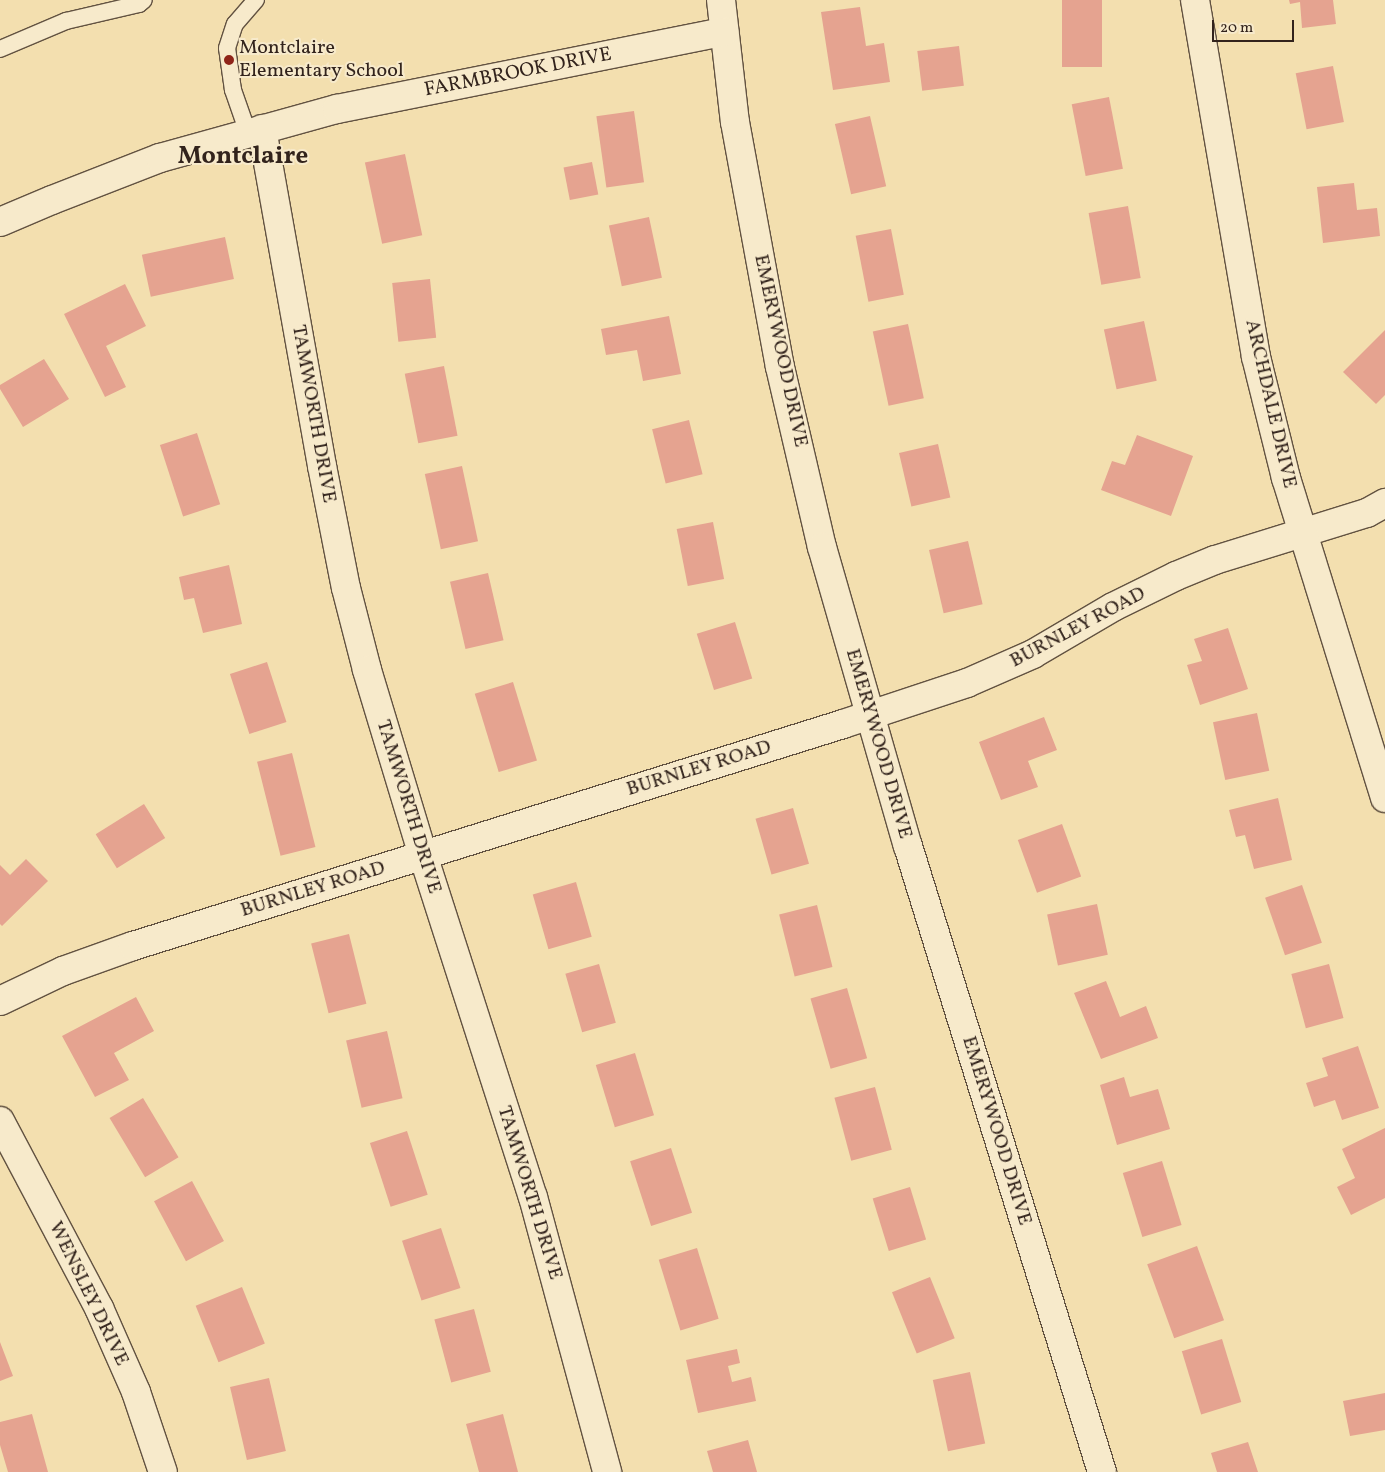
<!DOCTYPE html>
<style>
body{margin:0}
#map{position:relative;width:1385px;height:1472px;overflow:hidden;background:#f3dfaf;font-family:Vollkorn,serif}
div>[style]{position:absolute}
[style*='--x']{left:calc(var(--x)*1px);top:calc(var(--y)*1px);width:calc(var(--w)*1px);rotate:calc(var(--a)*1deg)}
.building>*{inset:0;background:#e5a390;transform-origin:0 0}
.roads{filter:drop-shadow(1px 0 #625241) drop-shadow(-1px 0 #625241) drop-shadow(0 1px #625241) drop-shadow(0 -1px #625241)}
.lane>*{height:16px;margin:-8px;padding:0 8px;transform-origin:8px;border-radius:8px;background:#f7eacb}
.street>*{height:28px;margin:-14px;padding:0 14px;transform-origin:14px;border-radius:14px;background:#f7eacb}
.secondary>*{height:28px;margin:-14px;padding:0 14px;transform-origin:14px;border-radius:14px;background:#f7eacb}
.dots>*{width:14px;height:14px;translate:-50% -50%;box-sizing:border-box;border:2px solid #f7eacb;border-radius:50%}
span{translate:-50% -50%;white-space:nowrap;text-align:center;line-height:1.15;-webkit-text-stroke:4px #f7eacb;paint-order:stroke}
.poi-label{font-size:20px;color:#32231c}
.left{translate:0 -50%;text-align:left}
.street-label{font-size:20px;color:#32231c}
.district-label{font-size:25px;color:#32231c;font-weight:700}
.scale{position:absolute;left:1212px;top:20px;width:82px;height:22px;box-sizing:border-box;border:2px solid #32231c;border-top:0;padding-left:6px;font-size:15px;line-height:18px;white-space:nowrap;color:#32231c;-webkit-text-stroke:4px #f7eacb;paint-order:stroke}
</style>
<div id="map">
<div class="building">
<div style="left:1062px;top:0;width:40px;height:67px"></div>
<div style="clip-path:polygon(1289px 0,1333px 0,1336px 24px,1302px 28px,1300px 2px,1290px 4px)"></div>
<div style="clip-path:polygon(860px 7px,866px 46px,884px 43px,890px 82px,833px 90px,821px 12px)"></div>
<div style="left:959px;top:46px;width:40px;height:42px;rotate:83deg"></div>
<div style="left:1333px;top:66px;width:57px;height:38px;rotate:79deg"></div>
<div style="left:1109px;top:97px;width:73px;height:38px;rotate:79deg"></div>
<div style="left:634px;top:111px;width:72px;height:38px;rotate:82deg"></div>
<div style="left:870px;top:116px;width:72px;height:36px;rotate:77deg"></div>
<div style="left:405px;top:154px;width:83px;height:41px;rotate:78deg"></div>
<div style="left:592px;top:162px;width:33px;height:29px;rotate:79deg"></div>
<div style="clip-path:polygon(1354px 183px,1357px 210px,1377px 208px,1380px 236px,1323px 243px,1317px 187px)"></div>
<div style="left:1128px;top:206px;width:73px;height:40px;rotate:80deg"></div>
<div style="left:649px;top:217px;width:62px;height:41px;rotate:78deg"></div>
<div style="left:891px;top:229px;width:67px;height:36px;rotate:79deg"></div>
<div style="left:225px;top:237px;width:43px;height:85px;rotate:78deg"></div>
<div style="left:430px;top:279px;width:59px;height:38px;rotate:84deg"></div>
<div style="clip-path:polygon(125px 284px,146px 326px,106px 346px,126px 387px,105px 397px,64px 314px)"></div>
<div style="clip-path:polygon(669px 316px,681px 374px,643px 381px,637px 350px,606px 355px,601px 329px)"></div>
<div style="left:1144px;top:321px;width:61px;height:41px;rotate:78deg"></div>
<div style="left:908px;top:324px;width:76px;height:36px;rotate:78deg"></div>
<div style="clip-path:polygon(1385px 330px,1385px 395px,1376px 404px,1343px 372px)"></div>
<div style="clip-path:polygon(44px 359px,69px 399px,23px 427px,0 389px,0 385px)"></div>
<div style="left:444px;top:366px;width:71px;height:40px;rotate:79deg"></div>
<div style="left:689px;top:420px;width:56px;height:38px;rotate:76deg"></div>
<div style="left:197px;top:433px;width:75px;height:39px;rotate:72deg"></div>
<div style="clip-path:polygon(1137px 435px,1193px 456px,1171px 516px,1101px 490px,1112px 461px,1125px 465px)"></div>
<div style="left:938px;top:444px;width:55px;height:40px;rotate:77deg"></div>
<div style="left:462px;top:466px;width:77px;height:38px;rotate:78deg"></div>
<div style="left:713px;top:522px;width:58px;height:37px;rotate:79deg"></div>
<div style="left:968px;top:541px;width:65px;height:40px;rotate:77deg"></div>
<div style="clip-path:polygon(229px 565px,242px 624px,203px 633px,194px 598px,184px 600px,179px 577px)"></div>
<div style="left:488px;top:573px;width:69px;height:39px;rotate:77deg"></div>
<div style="left:735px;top:622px;width:59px;height:40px;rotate:73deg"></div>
<div style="clip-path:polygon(1228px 628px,1248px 689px,1200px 705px,1187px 665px,1202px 661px,1194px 639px)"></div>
<div style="left:267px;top:662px;width:63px;height:39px;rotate:72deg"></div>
<div style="left:513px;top:682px;width:82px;height:40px;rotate:73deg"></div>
<div style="left:1257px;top:713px;width:59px;height:45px;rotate:78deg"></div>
<div style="clip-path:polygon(1044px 717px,1057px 750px,1028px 761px,1038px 787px,1001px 800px,979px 742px)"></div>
<div style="left:292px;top:753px;width:97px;height:36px;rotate:76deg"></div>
<div style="clip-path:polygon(1278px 798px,1292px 860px,1254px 869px,1245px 835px,1236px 837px,1229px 810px)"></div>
<div style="left:144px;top:804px;width:40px;height:57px;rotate:58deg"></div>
<div style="left:793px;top:808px;width:58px;height:39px;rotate:74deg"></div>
<div style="left:1062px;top:824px;width:56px;height:47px;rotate:70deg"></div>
<div style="clip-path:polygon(26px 859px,48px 881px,2px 926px,0 924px,0 865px,10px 875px)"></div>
<div style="left:576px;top:882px;width:57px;height:45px;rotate:74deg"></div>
<div style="left:1302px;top:885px;width:61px;height:39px;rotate:71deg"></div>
<div style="left:1097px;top:904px;width:52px;height:51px;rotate:78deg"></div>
<div style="left:817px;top:905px;width:64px;height:39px;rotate:76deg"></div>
<div style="left:349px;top:934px;width:72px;height:39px;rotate:76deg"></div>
<div style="left:599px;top:964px;width:61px;height:35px;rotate:74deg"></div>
<div style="left:1329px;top:964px;width:56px;height:39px;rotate:75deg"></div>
<div style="clip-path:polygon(1106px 981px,1120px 1017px,1146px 1006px,1158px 1038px,1101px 1059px,1074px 993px)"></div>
<div style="left:847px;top:988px;width:73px;height:38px;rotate:74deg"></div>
<div style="clip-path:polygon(136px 997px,154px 1031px,114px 1053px,129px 1080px,95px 1097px,62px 1036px)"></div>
<div style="left:387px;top:1031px;width:69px;height:42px;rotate:77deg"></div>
<div style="clip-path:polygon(1358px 1046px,1379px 1108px,1342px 1120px,1335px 1100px,1314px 1107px,1306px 1083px,1328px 1076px,1322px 1058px)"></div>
<div style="left:635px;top:1053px;width:65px;height:41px;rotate:73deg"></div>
<div style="clip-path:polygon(1124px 1077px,1130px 1097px,1158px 1089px,1170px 1129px,1117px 1145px,1100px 1085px)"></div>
<div style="left:875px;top:1087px;width:65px;height:42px;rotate:75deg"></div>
<div style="left:143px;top:1098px;width:69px;height:39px;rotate:59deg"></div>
<div style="clip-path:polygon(1385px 1128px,1385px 1198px,1351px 1215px,1337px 1187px,1355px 1178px,1342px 1149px)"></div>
<div style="left:407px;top:1131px;width:67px;height:39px;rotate:72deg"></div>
<div style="left:671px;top:1148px;width:68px;height:43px;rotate:72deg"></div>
<div style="left:1162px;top:1161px;width:67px;height:41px;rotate:73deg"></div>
<div style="left:192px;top:1181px;width:68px;height:43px;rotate:62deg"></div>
<div style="left:910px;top:1187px;width:55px;height:39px;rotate:73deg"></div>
<div style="left:441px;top:1228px;width:63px;height:41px;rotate:72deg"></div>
<div style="left:1197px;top:1246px;width:79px;height:53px;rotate:70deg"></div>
<div style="left:697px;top:1248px;width:74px;height:40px;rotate:73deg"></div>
<div style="left:930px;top:1277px;width:66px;height:41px;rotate:68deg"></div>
<div style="left:242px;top:1287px;width:61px;height:50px;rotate:68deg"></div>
<div style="left:474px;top:1309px;width:65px;height:41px;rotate:75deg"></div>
<div style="left:1222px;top:1339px;width:66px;height:42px;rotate:73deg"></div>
<div style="clip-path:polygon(0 1342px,13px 1376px,0 1381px)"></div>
<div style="clip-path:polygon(737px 1349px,740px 1363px,728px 1366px,732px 1382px,751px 1377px,756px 1401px,698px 1413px,686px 1360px)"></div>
<div style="left:970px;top:1372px;width:73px;height:38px;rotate:78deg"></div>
<div style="left:269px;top:1378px;width:75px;height:40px;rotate:77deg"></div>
<div style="clip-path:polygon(1385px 1393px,1385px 1430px,1350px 1436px,1343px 1401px)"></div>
<div style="clip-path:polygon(32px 1414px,48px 1472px,8px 1472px,0 1445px,0 1422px)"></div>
<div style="clip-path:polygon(503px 1414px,518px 1472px,479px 1472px,466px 1424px)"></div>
<div style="clip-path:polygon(748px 1440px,757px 1472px,713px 1472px,707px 1451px)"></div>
<div style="clip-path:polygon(1248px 1442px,1258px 1472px,1217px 1472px,1211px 1453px)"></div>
</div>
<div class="roads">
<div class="lane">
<div style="--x:0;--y:49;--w:72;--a:-23"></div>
<div style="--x:66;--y:21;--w:75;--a:-13.1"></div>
<div style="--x:139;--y:4;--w:6;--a:-39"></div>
<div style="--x:248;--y:133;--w:46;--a:-109.2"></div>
<div style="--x:233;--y:90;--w:42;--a:-98.1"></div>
<div style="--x:227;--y:48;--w:25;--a:-72"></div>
<div style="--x:235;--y:24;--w:32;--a:-49"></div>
</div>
<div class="street">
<div style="--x:721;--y:0;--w:123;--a:83.5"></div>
<div style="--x:735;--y:122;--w:249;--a:79.6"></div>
<div style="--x:780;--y:367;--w:185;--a:76.9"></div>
<div style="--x:822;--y:547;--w:311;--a:74"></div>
<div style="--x:908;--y:846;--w:655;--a:72.78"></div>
<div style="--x:262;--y:129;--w:342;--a:79.9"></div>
<div style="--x:322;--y:466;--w:124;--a:78.9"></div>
<div style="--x:346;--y:588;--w:85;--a:75.6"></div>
<div style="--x:367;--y:670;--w:193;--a:73.2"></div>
<div style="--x:423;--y:855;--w:359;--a:72.2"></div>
<div style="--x:533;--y:1197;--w:285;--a:74.9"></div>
<div style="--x:0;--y:222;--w:56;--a:-22.9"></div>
<div style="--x:52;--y:200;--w:116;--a:-21.3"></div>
<div style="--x:160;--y:158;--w:184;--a:-15.5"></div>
<div style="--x:337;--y:109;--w:395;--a:-11.3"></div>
<div style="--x:0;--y:1001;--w:70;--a:-25.5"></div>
<div style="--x:63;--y:971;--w:74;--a:-19.7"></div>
<div style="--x:133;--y:946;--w:744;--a:-17.36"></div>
<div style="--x:843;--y:724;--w:131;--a:-18.3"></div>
<div style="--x:967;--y:683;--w:72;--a:-23.7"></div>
<div style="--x:1033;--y:654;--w:93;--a:-30.4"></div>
<div style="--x:1113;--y:607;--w:70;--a:-26.2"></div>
<div style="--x:1176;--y:576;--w:42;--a:-22.3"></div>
<div style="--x:1215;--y:560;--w:159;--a:-17.2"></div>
<div style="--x:1367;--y:513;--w:21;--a:-29"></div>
<div style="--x:0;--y:1121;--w:212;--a:62.1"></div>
<div style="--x:99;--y:1308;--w:92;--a:66.2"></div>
<div style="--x:136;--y:1392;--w:84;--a:71.4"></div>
</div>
<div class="secondary">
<div style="--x:1195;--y:0;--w:362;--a:80.3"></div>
<div style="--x:1256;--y:357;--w:125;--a:76.1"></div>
<div style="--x:1286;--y:478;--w:335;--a:72.8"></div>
</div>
</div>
<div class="dots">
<div style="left:229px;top:60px;background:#8f2418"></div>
</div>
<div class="poi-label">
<span class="left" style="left:239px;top:60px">Montclaire<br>Elementary School</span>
</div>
<div class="street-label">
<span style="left:518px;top:73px;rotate:-11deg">FARMBROOK DRIVE</span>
<span style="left:780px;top:351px;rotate:78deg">EMERYWOOD DRIVE</span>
<span style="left:1270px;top:404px;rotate:77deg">ARCHDALE DRIVE</span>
<span style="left:313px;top:414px;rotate:80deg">TAMWORTH DRIVE</span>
<span style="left:1078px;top:628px;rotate:-28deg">BURNLEY ROAD</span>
<span style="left:878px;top:744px;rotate:74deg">EMERYWOOD DRIVE</span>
<span style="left:699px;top:769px;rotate:-17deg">BURNLEY ROAD</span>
<span style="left:408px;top:807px;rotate:73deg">TAMWORTH DRIVE</span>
<span style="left:313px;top:890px;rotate:-17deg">BURNLEY ROAD</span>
<span style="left:996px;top:1131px;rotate:73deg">EMERYWOOD DRIVE</span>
<span style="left:529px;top:1193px;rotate:73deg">TAMWORTH DRIVE</span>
<span style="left:88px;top:1294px;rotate:64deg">WENSLEY DRIVE</span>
</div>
<div class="district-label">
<span style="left:243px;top:157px">Montclaire</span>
</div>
<div class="scale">20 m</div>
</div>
